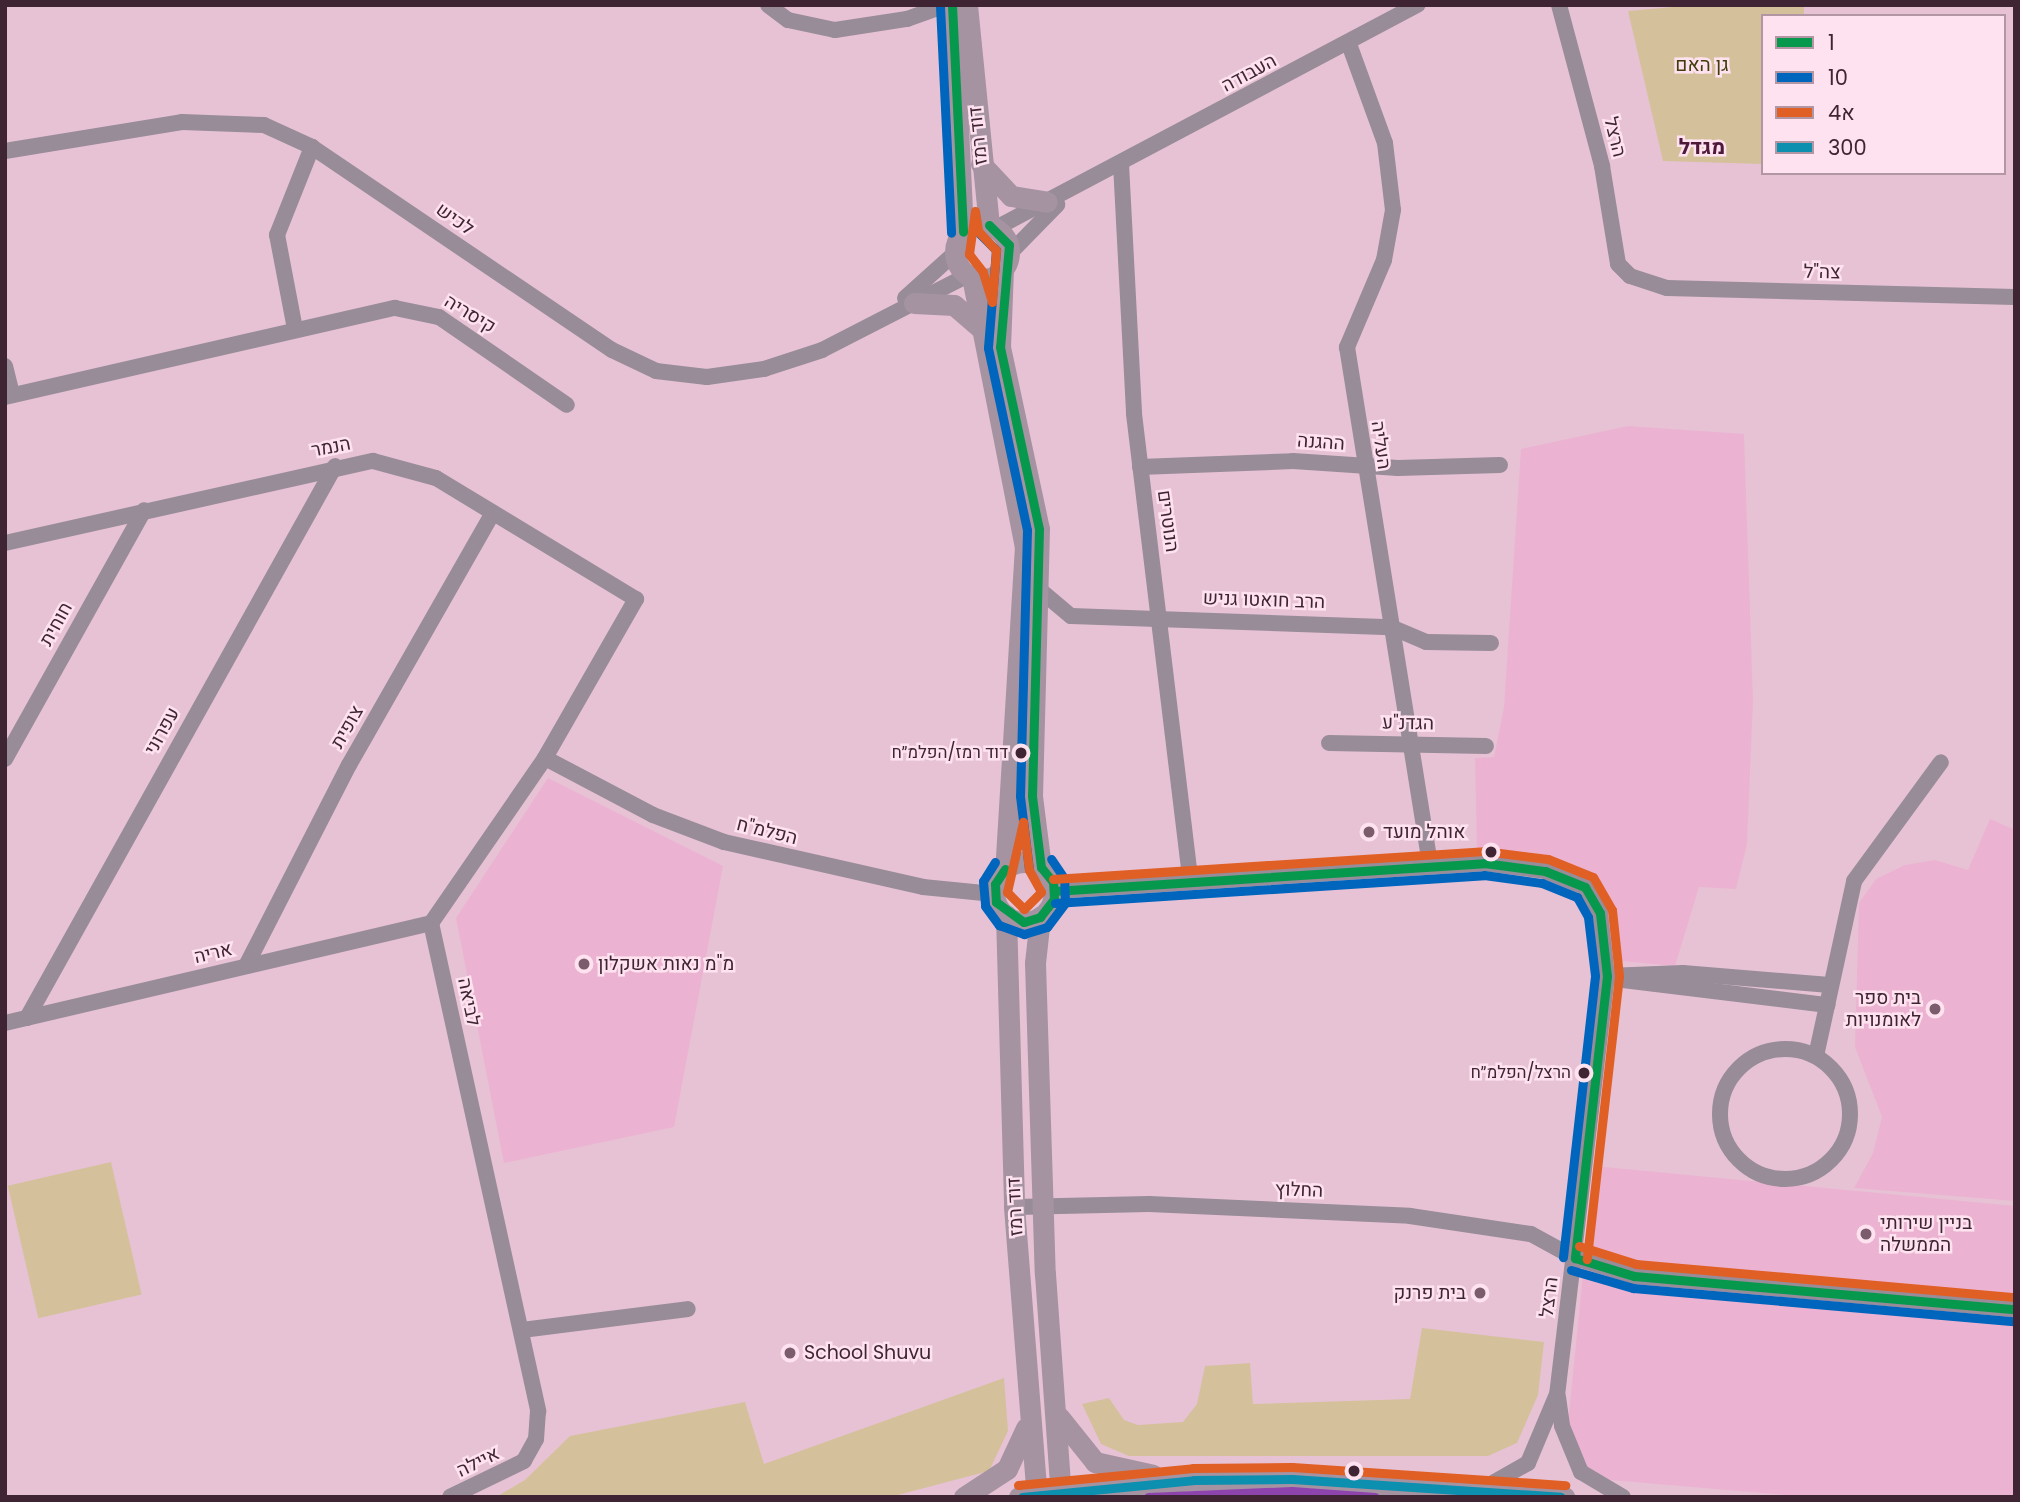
<!DOCTYPE html>
<meta charset="utf-8">
<style>
body{margin:0}
#map{position:relative;width:2020px;height:1502px;overflow:hidden;background:#e7c2d5;font-family:Poppins,Heebo,sans-serif}
div>[style]{position:absolute}
[style*='--x']{left:calc(var(--x)*1px);top:calc(var(--y)*1px);width:calc(var(--w)*1px);rotate:calc(var(--a)*1deg)}
.built>*{inset:0;background:#ebb3d1}
.green>*{inset:0;background:#d4c19b;transform-origin:0 0}
.street>*{height:16px;margin:-8px;padding:0 8px;transform-origin:8px;border-radius:8px;background:#988c99}
.street>.ring{margin:-8px;padding:0;box-sizing:content-box;background:none;border:16px solid #988c99;border-radius:50%}
.secondary>*{height:21px;margin:-10.5px;padding:0 10.5px;transform-origin:10.5px;border-radius:10.5px;background:#a693a2}
.secondary>.ring{margin:-10.5px;padding:0;box-sizing:content-box;background:none;border:21px solid #a693a2;border-radius:50%}
.bus-1>*{height:9px;margin:-4.5px;padding:0 4.5px;transform-origin:4.5px;border-radius:4.5px;background:#06994e}
.bus-2>*{height:9px;margin:-4.5px;padding:0 4.5px;transform-origin:4.5px;border-radius:4.5px;background:#0065bd}
.bus-3>*{height:9px;margin:-4.5px;padding:0 4.5px;transform-origin:4.5px;border-radius:4.5px;background:#e05f24}
.bus-4>*{height:9px;margin:-4.5px;padding:0 4.5px;transform-origin:4.5px;border-radius:4.5px;background:#0d8faf}
.bus-5>*{height:9px;margin:-4.5px;padding:0 4.5px;transform-origin:4.5px;border-radius:4.5px;background:#8e44ad}
.dots>*{width:19px;height:19px;translate:-50% -50%;box-sizing:border-box;border:4px solid #fee2ef;border-radius:50%}
span{translate:-50% -50%;white-space:nowrap;text-align:center;line-height:1.15;-webkit-text-stroke:5px #fee2ef;paint-order:stroke}
.bus-label{font-size:17px;color:#3f2533}
.right{translate:-100% -50%;text-align:right}
.park-label{font-size:19px;color:#3f3d09}
.street-label{font-size:19px;color:#3f2533}
.poi-label{font-size:19px;color:#3f2533}
.left{translate:0 -50%;text-align:left}
.neighbourhood-label{font-size:21px;color:#4e1939;font-weight:700}
.frame{position:absolute;inset:0;border:7px solid #3f2533;pointer-events:none}
.legend{position:absolute;left:1761px;top:14px;width:245px;height:161px;box-sizing:border-box;background:#fee2ef;border:2px solid #b296a4;margin:0;padding:9px 12px;list-style:none;font-size:21px;color:#3f2533}
.legend li{display:flex;align-items:center;gap:14px;height:35px}
.legend b{width:35px;border:2px solid #b296a4}
</style>
<div id="map">
<div class="built">
<div style="clip-path:polygon(1628px 426px,1744px 434px,1753px 700px,1747px 844px,1736px 889px,1699px 887px,1675px 966px,1601px 959px,1599px 891px,1546px 864px,1477px 851px,1475px 758px,1494px 757px,1504px 707px,1521px 449px)"></div>
<div style="clip-path:polygon(548px 778px,723px 866px,674px 1127px,504px 1163px,456px 918px)"></div>
<div style="clip-path:polygon(1990px 819px,2015px 830px,2015px 1201px,1854px 1188px,1873px 1153px,1882px 1117px,1855px 1047px,1859px 903px,1876px 879px,1905px 865px,1935px 860px,1968px 870px)"></div>
<div style="clip-path:polygon(1594px 1166px,2015px 1206px,2015px 1497px,1808px 1497px,1610px 1480px,1588px 1467px,1568px 1423px)"></div>
</div>
<div class="green">
<div style="clip-path:polygon(1695px 5px,1804px 5px,1804px 16px,1763px 16px,1763px 164px,1663px 161px,1628px 11px)"></div>
<div style="left:111px;top:1162px;width:136px;height:106px;rotate:77deg"></div>
<div style="clip-path:polygon(1422px 1328px,1544px 1342px,1538px 1395px,1517px 1443px,1488px 1456px,1129px 1456px,1101px 1444px,1082px 1404px,1109px 1398px,1124px 1420px,1138px 1425px,1183px 1422px,1197px 1404px,1205px 1366px,1250px 1363px,1253px 1404px,1410px 1399px)"></div>
<div style="clip-path:polygon(1004px 1378px,1008px 1431px,989px 1471px,890px 1497px,496px 1497px,525px 1480px,570px 1436px,745px 1402px,764px 1464px)"></div>
</div>
<div class="street">
<div style="--x:768;--y:5;--w:25;--a:37"></div>
<div style="--x:788;--y:20;--w:48;--a:12"></div>
<div style="--x:835;--y:30;--w:73;--a:-8.7"></div>
<div style="--x:907;--y:19;--w:41;--a:-19.7"></div>
<div style="--x:1559;--y:5;--w:167;--a:75"></div>
<div style="--x:1602;--y:166;--w:99;--a:80.7"></div>
<div style="--x:1618;--y:264;--w:17;--a:45"></div>
<div style="--x:1630;--y:276;--w:39;--a:18"></div>
<div style="--x:1667;--y:288;--w:348;--a:1.5"></div>
<div style="--x:1349;--y:44;--w:105;--a:70"></div>
<div style="--x:1385;--y:143;--w:67;--a:83.2"></div>
<div style="--x:1393;--y:210;--w:51;--a:100.2"></div>
<div style="--x:1384;--y:260;--w:95;--a:113"></div>
<div style="--x:1347;--y:347;--w:524;--a:80.88"></div>
<div style="--x:5;--y:151;--w:179;--a:-9.3"></div>
<div style="--x:182;--y:122;--w:82;--a:2.1"></div>
<div style="--x:264;--y:125;--w:53;--a:24.6"></div>
<div style="--x:312;--y:147;--w:362;--a:34.1"></div>
<div style="--x:612;--y:350;--w:49;--a:25.5"></div>
<div style="--x:656;--y:371;--w:51;--a:6.7"></div>
<div style="--x:707;--y:377;--w:58;--a:-8"></div>
<div style="--x:764;--y:369;--w:61;--a:-18.1"></div>
<div style="--x:822;--y:350;--w:164;--a:-27.2"></div>
<div style="--x:1121;--y:164;--w:250;--a:87"></div>
<div style="--x:1134;--y:414;--w:471;--a:83.1"></div>
<div style="--x:996;--y:228;--w:477;--a:-27.9"></div>
<div style="--x:1009;--y:254;--w:69;--a:-45.6"></div>
<div style="--x:905;--y:298;--w:67;--a:-42"></div>
<div style="--x:295;--y:329;--w:96;--a:-100.8"></div>
<div style="--x:277;--y:235;--w:95;--a:-68.3"></div>
<div style="--x:5;--y:366;--w:30;--a:76"></div>
<div style="--x:5;--y:397;--w:400;--a:-12.9"></div>
<div style="--x:395;--y:308;--w:45;--a:11.6"></div>
<div style="--x:439;--y:317;--w:155;--a:34.5"></div>
<div style="--x:1140;--y:467;--w:153;--a:-2.2"></div>
<div style="--x:1293;--y:461;--w:105;--a:3.8"></div>
<div style="--x:1398;--y:468;--w:102;--a:-1.7"></div>
<div style="--x:5;--y:543;--w:377;--a:-12.6"></div>
<div style="--x:373;--y:461;--w:65;--a:15.1"></div>
<div style="--x:436;--y:478;--w:234;--a:31.2"></div>
<div style="--x:636;--y:599;--w:183;--a:119.8"></div>
<div style="--x:545;--y:758;--w:201;--a:124.6"></div>
<div style="--x:431;--y:923;--w:500;--a:77.6"></div>
<div style="--x:538;--y:1411;--w:28;--a:94"></div>
<div style="--x:536;--y:1439;--w:25;--a:119"></div>
<div style="--x:524;--y:1461;--w:82;--a:154.1"></div>
<div style="--x:1041;--y:591;--w:39;--a:40"></div>
<div style="--x:1071;--y:616;--w:320;--a:2"></div>
<div style="--x:1391;--y:627;--w:38;--a:23"></div>
<div style="--x:1426;--y:642;--w:65;--a:0.9"></div>
<div style="--x:1329;--y:743;--w:157;--a:1.1"></div>
<div style="--x:545;--y:758;--w:122;--a:27.8"></div>
<div style="--x:653;--y:815;--w:76;--a:20.8"></div>
<div style="--x:724;--y:842;--w:204;--a:12.7"></div>
<div style="--x:923;--y:887;--w:71;--a:5.6"></div>
<div style="--x:5;--y:759;--w:285;--a:-60.8"></div>
<div style="--x:1054;--y:891;--w:431;--a:-3.7"></div>
<div style="--x:1484;--y:863;--w:62;--a:7.5"></div>
<div style="--x:1545;--y:871;--w:43;--a:21.8"></div>
<div style="--x:1585;--y:887;--w:30;--a:60"></div>
<div style="--x:1600;--y:913;--w:63;--a:83.7"></div>
<div style="--x:1607;--y:976;--w:421;--a:96.8"></div>
<div style="--x:1557;--y:1394;--w:75;--a:112.8"></div>
<div style="--x:1528;--y:1463;--w:53;--a:150.5"></div>
<div style="--x:246;--y:966;--w:226;--a:-62.9"></div>
<div style="--x:349;--y:765;--w:290;--a:-60.3"></div>
<div style="--x:1607;--y:976;--w:76;--a:-2.3"></div>
<div style="--x:1683;--y:973;--w:147;--a:4.7"></div>
<div style="--x:1623;--y:980;--w:206;--a:7"></div>
<div style="--x:27;--y:1018;--w:632;--a:-60.84"></div>
<div style="--x:5;--y:1023;--w:438;--a:-13.2"></div>
<div class="ring" style="left:1720px;top:1049px;width:114px;height:114px"></div>
<div style="--x:1816;--y:1056;--w:179;--a:-77.7"></div>
<div style="--x:1854;--y:881;--w:147;--a:-53.8"></div>
<div style="--x:1014;--y:1207;--w:135;--a:-1.3"></div>
<div style="--x:1149;--y:1204;--w:261;--a:2.6"></div>
<div style="--x:1410;--y:1216;--w:122;--a:8.5"></div>
<div style="--x:1531;--y:1234;--w:50;--a:28.6"></div>
<div style="--x:1575;--y:1258;--w:62;--a:17"></div>
<div style="--x:1634;--y:1276;--w:382;--a:5"></div>
<div style="--x:522;--y:1330;--w:167;--a:-7.2"></div>
<div style="--x:1558;--y:1397;--w:29;--a:82"></div>
<div style="--x:1562;--y:1426;--w:50;--a:67.6"></div>
<div style="--x:1581;--y:1472;--w:49;--a:30.8"></div>
</div>
<div class="secondary">
<div style="--x:952;--y:5;--w:227;--a:87.2"></div>
<div style="--x:967;--y:5;--w:221;--a:84.3"></div>
<div style="--x:981;--y:164;--w:44;--a:46.8"></div>
<div style="--x:1011;--y:196;--w:36;--a:9"></div>
<div class="ring" style="left:955px;top:225px;width:33px;height:33px"></div>
<div style="--x:1003;--y:269;--w:78;--a:92.2"></div>
<div style="--x:1000;--y:347;--w:186;--a:77.9"></div>
<div style="--x:1039;--y:529;--w:267;--a:91.5"></div>
<div style="--x:1032;--y:796;--w:72;--a:82.8"></div>
<div style="--x:972;--y:277;--w:274;--a:78.9"></div>
<div style="--x:1025;--y:546;--w:324;--a:93.5"></div>
<div style="--x:914;--y:303;--w:40;--a:2.9"></div>
<div style="--x:954;--y:305;--w:38;--a:41"></div>
<div class="ring" style="left:994px;top:862px;width:39px;height:39px"></div>
<div style="--x:1006;--y:915;--w:292;--a:88.4"></div>
<div style="--x:1014;--y:1207;--w:291;--a:85.5"></div>
<div style="--x:1040;--y:917;--w:46;--a:96.2"></div>
<div style="--x:1035;--y:963;--w:311;--a:88.2"></div>
<div style="--x:1045;--y:1274;--w:224;--a:85.9"></div>
<div style="--x:1059;--y:1417;--w:58;--a:51.3"></div>
<div style="--x:1095;--y:1462;--w:59;--a:12.6"></div>
<div style="--x:964;--y:1497;--w:51;--a:-33.1"></div>
<div style="--x:1007;--y:1469;--w:45;--a:-65.1"></div>
<div style="--x:1019;--y:1497;--w:176;--a:-5.5"></div>
<div style="--x:1194;--y:1480;--w:98;--a:-0.6"></div>
<div style="--x:1292;--y:1479;--w:273;--a:3.8"></div>
</div>
<div class="bus-1">
<div style="--x:952;--y:5;--w:227;--a:87.2"></div>
<div style="--x:989;--y:225;--w:28;--a:45"></div>
<div style="--x:1009;--y:245;--w:102;--a:95"></div>
<div style="--x:1000;--y:347;--w:186;--a:77.9"></div>
<div style="--x:1039;--y:529;--w:267;--a:91.5"></div>
<div style="--x:1032;--y:796;--w:72;--a:82.8"></div>
<div style="--x:1005;--y:869;--w:18;--a:124"></div>
<div style="--x:995;--y:884;--w:18;--a:87"></div>
<div style="--x:996;--y:902;--w:34;--a:36"></div>
<div style="--x:1024;--y:922;--w:17;--a:-17"></div>
<div style="--x:1040;--y:917;--w:23;--a:-52"></div>
<div style="--x:1054;--y:899;--w:17;--a:-93"></div>
<div style="--x:1053;--y:882;--w:19;--a:-129"></div>
<div style="--x:1054;--y:891;--w:431;--a:-3.7"></div>
<div style="--x:1484;--y:863;--w:62;--a:7.5"></div>
<div style="--x:1545;--y:871;--w:43;--a:21.8"></div>
<div style="--x:1585;--y:887;--w:30;--a:60"></div>
<div style="--x:1600;--y:913;--w:63;--a:83.7"></div>
<div style="--x:1607;--y:976;--w:284;--a:96.5"></div>
<div style="--x:1575;--y:1258;--w:62;--a:17"></div>
<div style="--x:1634;--y:1276;--w:382;--a:5"></div>
</div>
<div class="bus-2">
<div style="--x:940;--y:6;--w:227;--a:87.2"></div>
<div style="--x:980;--y:234;--w:23;--a:45"></div>
<div style="--x:996;--y:250;--w:98;--a:94.7"></div>
<div style="--x:988;--y:348;--w:186;--a:77.9"></div>
<div style="--x:1027;--y:530;--w:266;--a:91.5"></div>
<div style="--x:1020;--y:796;--w:74;--a:83"></div>
<div style="--x:995;--y:862;--w:22;--a:122"></div>
<div style="--x:983;--y:881;--w:25;--a:85"></div>
<div style="--x:985;--y:906;--w:24;--a:54"></div>
<div style="--x:999;--y:925;--w:27;--a:20"></div>
<div style="--x:1024;--y:934;--w:24;--a:-17"></div>
<div style="--x:1047;--y:927;--w:30;--a:-53"></div>
<div style="--x:1065;--y:903;--w:25;--a:-92"></div>
<div style="--x:1064;--y:878;--w:23;--a:-124"></div>
<div style="--x:1055;--y:903;--w:430;--a:-3.7"></div>
<div style="--x:1484;--y:875;--w:59;--a:7.9"></div>
<div style="--x:1542;--y:883;--w:38;--a:22"></div>
<div style="--x:1577;--y:897;--w:23;--a:61"></div>
<div style="--x:1588;--y:917;--w:59;--a:83.2"></div>
<div style="--x:1595;--y:976;--w:283;--a:96.5"></div>
<div style="--x:1571;--y:1270;--w:65;--a:16.2"></div>
<div style="--x:1633;--y:1288;--w:382;--a:5"></div>
</div>
<div class="bus-3">
<div style="--x:975;--y:211;--w:20;--a:81"></div>
<div style="--x:978;--y:231;--w:26;--a:47"></div>
<div style="--x:996;--y:250;--w:52;--a:94.4"></div>
<div style="--x:992;--y:302;--w:31;--a:-107"></div>
<div style="--x:983;--y:272;--w:23;--a:-128"></div>
<div style="--x:969;--y:254;--w:43;--a:-82.1"></div>
<div style="--x:1023;--y:822;--w:48;--a:82.9"></div>
<div style="--x:1029;--y:870;--w:25;--a:61"></div>
<div style="--x:1041;--y:892;--w:24;--a:135"></div>
<div style="--x:1024;--y:909;--w:24;--a:-135"></div>
<div style="--x:1007;--y:892;--w:72;--a:-77.1"></div>
<div style="--x:1053;--y:879;--w:432;--a:-3.7"></div>
<div style="--x:1484;--y:851;--w:64;--a:7.1"></div>
<div style="--x:1548;--y:859;--w:48;--a:21.8"></div>
<div style="--x:1593;--y:877;--w:38;--a:60"></div>
<div style="--x:1612;--y:910;--w:66;--a:83.9"></div>
<div style="--x:1619;--y:976;--w:285;--a:96.5"></div>
<div style="--x:1579;--y:1246;--w:60;--a:17.5"></div>
<div style="--x:1636;--y:1264;--w:380;--a:5"></div>
<div style="--x:1018;--y:1485;--w:176;--a:-5.5"></div>
<div style="--x:1193;--y:1468;--w:99;--a:-0.6"></div>
<div style="--x:1292;--y:1467;--w:274;--a:3.8"></div>
</div>
<div class="bus-4">
<div style="--x:1022;--y:1497;--w:173;--a:-5.6"></div>
<div style="--x:1194;--y:1480;--w:98;--a:-0.6"></div>
<div style="--x:1292;--y:1479;--w:269;--a:3.8"></div>
</div>
<div class="bus-5">
<div style="--x:1148;--y:1497;--w:144;--a:-2.4"></div>
<div style="--x:1292;--y:1491;--w:83;--a:4.1"></div>
</div>
<div class="dots">
<div style="left:1021px;top:753px;background:#3f2533"></div>
<div style="left:1369px;top:832px;background:#7a5c6c"></div>
<div style="left:1491px;top:852px;background:#3f2533"></div>
<div style="left:584px;top:964px;background:#7a5c6c"></div>
<div style="left:1935px;top:1009px;background:#7a5c6c"></div>
<div style="left:1584px;top:1073px;background:#3f2533"></div>
<div style="left:1866px;top:1234px;background:#7a5c6c"></div>
<div style="left:1480px;top:1293px;background:#7a5c6c"></div>
<div style="left:790px;top:1353px;background:#7a5c6c"></div>
<div style="left:1354px;top:1471px;background:#3f2533"></div>
</div>
<div class="bus-label">
<span class="right" style="left:1008px;top:753px">דוד רמז/הפלמ״ח</span>
<span class="right" style="left:1571px;top:1073px">הרצל/הפלמ״ח</span>
</div>
<div class="park-label">
<span style="left:1702px;top:65px">גן האם</span>
</div>
<div class="street-label">
<span style="left:1249px;top:73px;rotate:-28deg">העבודה</span>
<span style="left:978px;top:136px;rotate:-96deg">דוד רמז</span>
<span style="left:1615px;top:137px;rotate:76deg">הרצל</span>
<span style="left:455px;top:219px;rotate:35deg">לכיש</span>
<span style="left:1822px;top:272px;rotate:1deg">צה"ל</span>
<span style="left:470px;top:314px;rotate:31deg">קיסריה</span>
<span style="left:1321px;top:442px;rotate:4deg">ההגנה</span>
<span style="left:1381px;top:445px;rotate:82deg">העליה</span>
<span style="left:331px;top:447px;rotate:-11deg">הנמר</span>
<span style="left:1168px;top:521px;rotate:82deg">הנוטרים</span>
<span style="left:1264px;top:600px;rotate:2deg">הרב חואטו גניש</span>
<span style="left:56px;top:624px;rotate:-61deg">חוחית</span>
<span style="left:1408px;top:723px;rotate:1deg">הגדנ"ע</span>
<span style="left:347px;top:727px;rotate:-60deg">צופית</span>
<span style="left:162px;top:731px;rotate:-61deg">עפרוני</span>
<span style="left:767px;top:831px;rotate:14deg">הפלמ"ח</span>
<span style="left:213px;top:953px;rotate:-13deg">אריה</span>
<span style="left:469px;top:1002px;rotate:78deg">לביאה</span>
<span style="left:1299px;top:1190px;rotate:2deg">החלוץ</span>
<span style="left:1015px;top:1207px;rotate:-93deg">דוד רמז</span>
<span style="left:1549px;top:1297px;rotate:-83deg">הרצל</span>
<span style="left:478px;top:1462px;rotate:-26deg">איילה</span>
</div>
<div class="poi-label">
<span class="left" style="left:1383px;top:832px">אוהל מועד</span>
<span class="left" style="left:598px;top:964px">מ"מ נאות אשקלון</span>
<span class="right" style="left:1921px;top:1009px">בית ספר<br>לאומנויות</span>
<span class="left" style="left:1880px;top:1234px">בניין שירותי<br>הממשלה</span>
<span class="right" style="left:1466px;top:1293px">בית פרנק</span>
<span class="left" style="left:804px;top:1353px">School Shuvu</span>
</div>
<div class="neighbourhood-label">
<span style="left:1702px;top:147px">מגדל</span>
</div>
<div class="frame"></div>
<ul class="legend">
<li><b style="height:9px;background:#06994e"></b>1</li>
<li><b style="height:9px;background:#0065bd"></b>10</li>
<li><b style="height:9px;background:#e05f24"></b>4א</li>
<li><b style="height:9px;background:#0d8faf"></b>300</li>
</ul>
</div>
